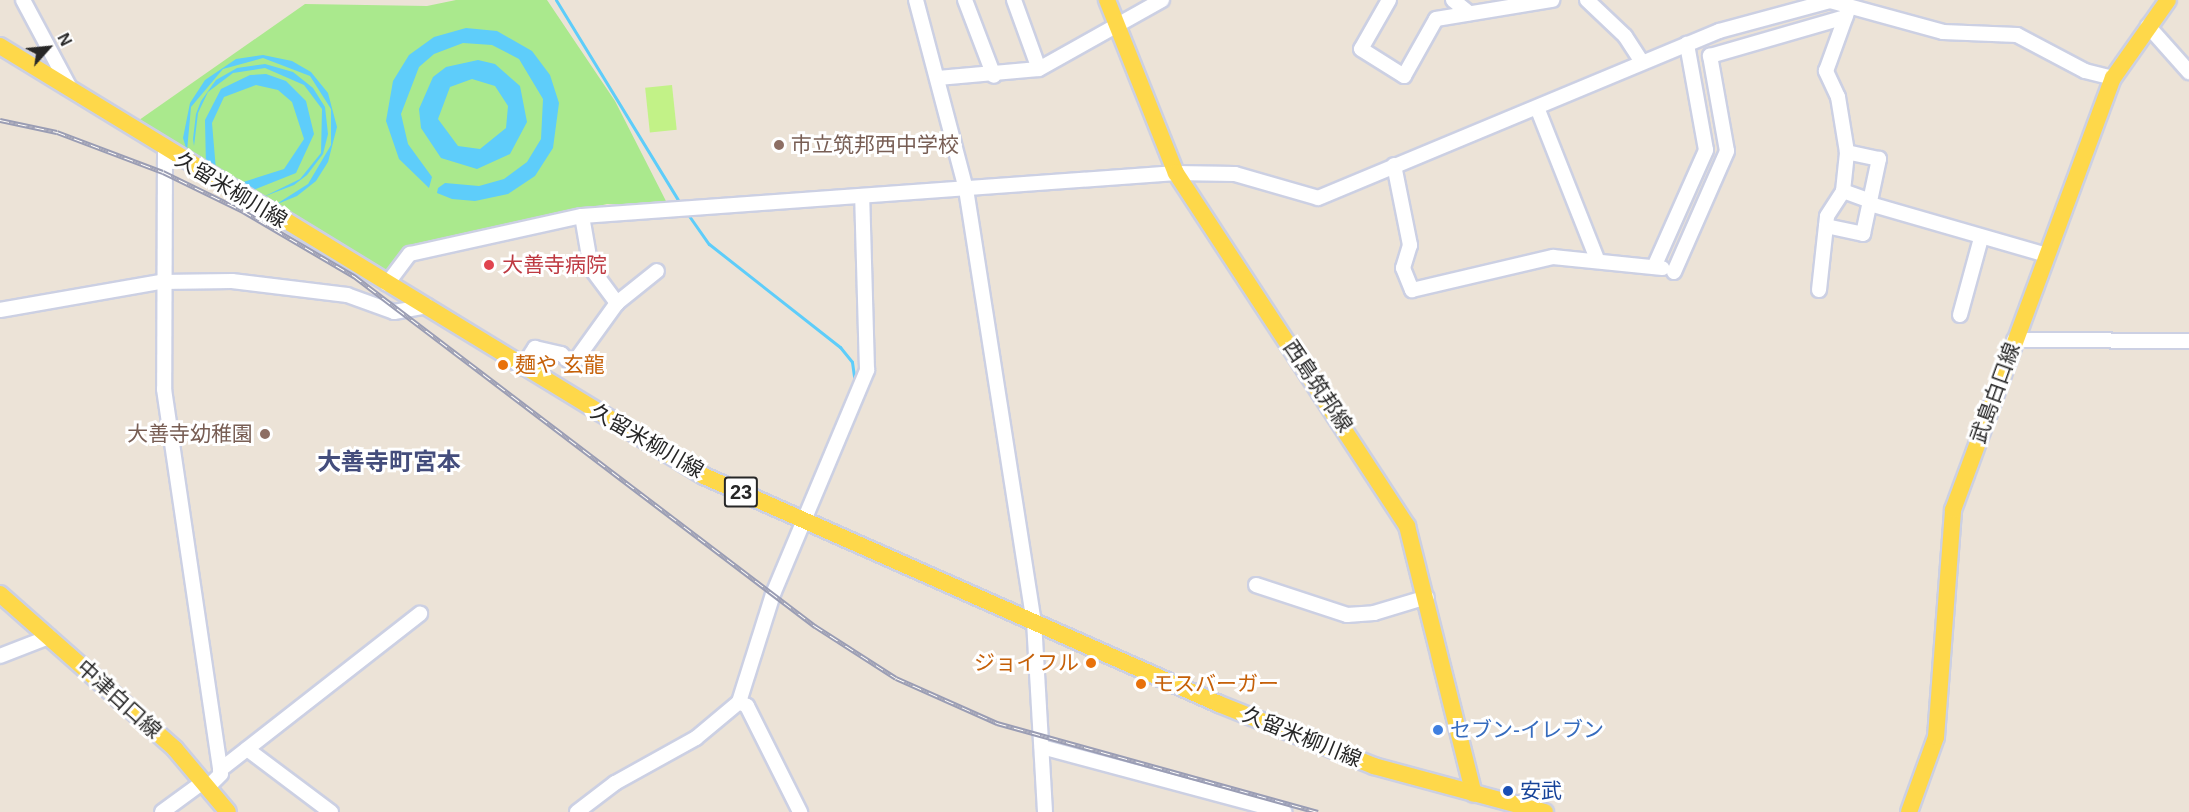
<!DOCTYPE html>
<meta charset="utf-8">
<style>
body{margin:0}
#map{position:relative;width:2189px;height:812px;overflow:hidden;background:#ece3d7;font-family:Helvetica,"Noto Sans JP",sans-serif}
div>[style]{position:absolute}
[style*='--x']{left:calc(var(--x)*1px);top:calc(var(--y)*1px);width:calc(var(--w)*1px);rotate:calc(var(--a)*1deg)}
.green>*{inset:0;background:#aae98d}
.pitch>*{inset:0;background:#c2f287;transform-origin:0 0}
.water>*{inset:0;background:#5ecdfa}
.stream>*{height:3px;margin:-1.5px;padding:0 1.5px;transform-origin:1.5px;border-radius:1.5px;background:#5ecdfa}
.roads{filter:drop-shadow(2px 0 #ccd0e3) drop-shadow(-2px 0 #ccd0e3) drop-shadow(0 2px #ccd0e3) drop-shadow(0 -2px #ccd0e3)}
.minor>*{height:14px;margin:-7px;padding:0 7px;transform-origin:7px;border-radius:7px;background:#fff}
.major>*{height:16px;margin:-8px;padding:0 8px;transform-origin:8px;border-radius:8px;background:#fed84a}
.rail>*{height:5px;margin-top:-2.5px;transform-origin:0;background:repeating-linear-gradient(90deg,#fff 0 9px,#9a9db4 0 18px);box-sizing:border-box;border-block:2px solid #9a9db4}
.dots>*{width:16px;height:16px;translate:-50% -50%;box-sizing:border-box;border:3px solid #fff;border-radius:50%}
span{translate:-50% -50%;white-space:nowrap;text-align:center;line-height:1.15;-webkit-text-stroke:6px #fff;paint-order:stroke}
.shield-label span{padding:2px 4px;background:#fff;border:2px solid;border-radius:4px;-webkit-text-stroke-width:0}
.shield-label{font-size:20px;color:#272727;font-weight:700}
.education-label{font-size:21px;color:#785e54}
.left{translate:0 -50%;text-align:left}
.right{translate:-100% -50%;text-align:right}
.street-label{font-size:21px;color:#272727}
.health-label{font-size:21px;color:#be3a42}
.food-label{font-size:21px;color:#c56008}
.shop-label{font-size:21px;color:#366cbe}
.transit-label{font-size:21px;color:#164399}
.quarter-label{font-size:24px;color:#444d7c;font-weight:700}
.north{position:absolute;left:18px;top:18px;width:60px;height:60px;-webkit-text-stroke:4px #fff;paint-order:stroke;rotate:63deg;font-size:16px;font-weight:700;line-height:24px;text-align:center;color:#272727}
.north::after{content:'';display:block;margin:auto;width:21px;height:27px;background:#272727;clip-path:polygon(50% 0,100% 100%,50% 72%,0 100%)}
</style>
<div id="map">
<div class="green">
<div style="clip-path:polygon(456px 0,547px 0,615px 101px,668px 205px,607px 204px,574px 212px,398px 259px,385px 277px,132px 125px,305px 4px,427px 6px)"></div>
</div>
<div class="pitch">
<div style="left:672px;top:85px;width:45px;height:27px;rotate:84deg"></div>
</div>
<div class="water">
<div style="clip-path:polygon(466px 28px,497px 31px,532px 51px,550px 75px,559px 103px,553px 148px,535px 176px,508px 194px,475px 201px,452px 199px,437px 193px,438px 188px,445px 183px,479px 186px,504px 179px,527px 162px,541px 139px,543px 99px,519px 59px,492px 45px,463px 43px,434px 54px,419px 67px,401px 114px,408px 144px,432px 177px,429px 188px,399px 159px,386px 121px,393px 81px,409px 55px,434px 37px)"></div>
<div style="clip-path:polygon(263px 55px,292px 61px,311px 72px,328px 93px,337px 127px,328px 162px,316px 181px,297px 196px,275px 205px,308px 184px,331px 145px,331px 109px,310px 76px,263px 58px,223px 69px,191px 107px,187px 151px,183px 138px,190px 103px,205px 80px,236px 59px)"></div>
<div style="clip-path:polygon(evenodd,478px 60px,495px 64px,520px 86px,527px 122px,510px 154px,477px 169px,441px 158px,421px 128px,419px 109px,433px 77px,446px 67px,478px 60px,472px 79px,495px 86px,508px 106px,506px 128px,480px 149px,458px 146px,438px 119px,450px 87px,472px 79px)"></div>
<div style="clip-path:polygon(265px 64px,293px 72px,313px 88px,325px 107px,328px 134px,323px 154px,307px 175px,294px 185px,263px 197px,300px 179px,321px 153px,322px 109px,304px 85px,265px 68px,233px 73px,208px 92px,198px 113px,194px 146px,193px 139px,196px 114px,201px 101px,216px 80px,237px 68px)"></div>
<div style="clip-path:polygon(evenodd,266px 74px,286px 81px,306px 101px,314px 134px,296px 173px,248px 192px,206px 167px,205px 120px,221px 89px,250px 75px,266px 74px,256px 85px,278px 90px,292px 102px,304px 139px,284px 169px,237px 184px,216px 170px,212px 123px,224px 97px,256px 85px)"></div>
</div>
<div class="stream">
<div style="--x:556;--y:0;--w:238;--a:58.6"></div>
<div style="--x:687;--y:213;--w:38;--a:55"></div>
<div style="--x:709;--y:244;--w:167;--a:38.2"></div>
<div style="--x:840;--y:347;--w:19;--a:51"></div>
<div style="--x:852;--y:362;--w:21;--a:82"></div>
</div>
<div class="roads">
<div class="minor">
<div style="--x:23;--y:0;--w:100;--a:61.9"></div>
<div style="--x:916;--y:0;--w:196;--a:75.2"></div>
<div style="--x:966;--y:189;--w:437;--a:81.1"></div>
<div style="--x:1034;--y:621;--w:191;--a:86.7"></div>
<div style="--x:965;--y:0;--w:81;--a:69.1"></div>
<div style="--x:1014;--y:0;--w:73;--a:70.1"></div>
<div style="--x:1389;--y:0;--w:56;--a:119.7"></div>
<div style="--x:1361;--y:49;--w:51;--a:32.1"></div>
<div style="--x:1404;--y:76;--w:65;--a:-60.7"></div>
<div style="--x:1436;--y:19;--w:118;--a:-9.3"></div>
<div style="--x:1453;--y:0;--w:21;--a:39"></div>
<div style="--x:1587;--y:0;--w:52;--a:43.5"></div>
<div style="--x:1625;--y:36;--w:31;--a:57"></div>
<div style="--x:2148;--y:26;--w:62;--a:48.3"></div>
<div style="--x:938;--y:78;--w:101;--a:-5.1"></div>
<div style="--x:1039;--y:69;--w:141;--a:-29.3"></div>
<div style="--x:1538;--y:110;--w:160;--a:68.4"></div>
<div style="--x:165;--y:151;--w:238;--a:90.2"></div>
<div style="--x:164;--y:389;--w:389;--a:81.6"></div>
<div style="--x:221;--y:774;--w:17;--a:135"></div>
<div style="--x:1394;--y:165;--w:82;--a:78.7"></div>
<div style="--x:1410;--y:245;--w:24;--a:107"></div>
<div style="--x:1403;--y:268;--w:24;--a:68"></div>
<div style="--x:1412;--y:290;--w:145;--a:-13.2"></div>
<div style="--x:1553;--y:257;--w:110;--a:5.8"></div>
<div style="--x:1843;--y:191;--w:29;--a:20"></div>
<div style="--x:1870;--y:204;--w:184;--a:16.1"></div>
<div style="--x:582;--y:216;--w:53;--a:80.2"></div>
<div style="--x:591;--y:268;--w:44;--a:53.4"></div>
<div style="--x:1826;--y:226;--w:38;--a:12"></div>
<div style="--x:1863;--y:234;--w:77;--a:-78"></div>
<div style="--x:1879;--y:159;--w:33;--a:-168"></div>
<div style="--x:1654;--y:267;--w:128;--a:-66"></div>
<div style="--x:1706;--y:150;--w:108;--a:-100.2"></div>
<div style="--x:1674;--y:272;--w:132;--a:-66.3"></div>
<div style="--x:1727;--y:151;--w:97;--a:-100.1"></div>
<div style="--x:1710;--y:56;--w:141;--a:-16.1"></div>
<div style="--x:387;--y:284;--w:38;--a:-53"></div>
<div style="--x:410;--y:254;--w:176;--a:-12.5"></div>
<div style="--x:582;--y:216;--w:596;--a:-4.14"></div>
<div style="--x:1176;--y:173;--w:59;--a:1"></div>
<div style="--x:1235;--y:174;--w:86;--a:16.1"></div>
<div style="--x:1318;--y:198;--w:434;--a:-22.6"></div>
<div style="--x:1719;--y:31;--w:115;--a:-15.1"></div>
<div style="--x:1830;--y:1;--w:117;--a:15.3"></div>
<div style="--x:1943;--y:32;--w:74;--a:2.3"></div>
<div style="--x:2017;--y:35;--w:77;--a:27.9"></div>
<div style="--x:2085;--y:71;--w:29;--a:14"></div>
<div style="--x:1819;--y:290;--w:74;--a:-83.8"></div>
<div style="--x:1827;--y:216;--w:30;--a:-57"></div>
<div style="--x:1843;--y:191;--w:39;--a:-84"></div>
<div style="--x:1847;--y:152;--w:56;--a:-99.3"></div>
<div style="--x:1838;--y:97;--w:29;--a:-115"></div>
<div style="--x:1826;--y:71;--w:62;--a:-70.1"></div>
<div style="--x:0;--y:310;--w:163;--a:-9.9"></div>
<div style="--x:161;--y:282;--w:71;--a:-0.8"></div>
<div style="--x:232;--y:281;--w:116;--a:6.9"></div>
<div style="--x:347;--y:295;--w:50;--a:19.9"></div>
<div style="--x:394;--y:312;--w:34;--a:-10"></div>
<div style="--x:1960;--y:315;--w:80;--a:-74.7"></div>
<div style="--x:2014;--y:340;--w:175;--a:0.3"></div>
<div style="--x:522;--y:368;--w:24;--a:-57"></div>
<div style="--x:535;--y:348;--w:27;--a:13"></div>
<div style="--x:561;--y:354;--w:16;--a:40"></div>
<div style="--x:573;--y:364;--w:75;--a:-54.2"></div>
<div style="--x:617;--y:303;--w:51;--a:-38.7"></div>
<div style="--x:1256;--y:585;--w:96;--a:18.2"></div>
<div style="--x:1347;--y:615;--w:27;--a:-4"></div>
<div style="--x:1374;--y:613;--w:55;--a:-16.8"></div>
<div style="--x:0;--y:656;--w:53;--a:-21.2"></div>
<div style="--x:739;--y:702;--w:9;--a:27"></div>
<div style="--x:747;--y:706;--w:119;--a:63.4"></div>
<div style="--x:1042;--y:747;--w:251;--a:15"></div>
<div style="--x:247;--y:749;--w:105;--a:36.9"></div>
<div style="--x:220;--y:770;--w:254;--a:-38"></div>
<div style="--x:162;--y:812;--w:51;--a:-36.2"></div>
<div style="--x:577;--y:812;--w:48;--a:-37.3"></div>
<div style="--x:615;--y:783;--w:93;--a:-29.1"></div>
<div style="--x:696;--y:738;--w:56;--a:-39.9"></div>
<div style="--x:739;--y:702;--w:113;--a:-72.5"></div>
<div style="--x:773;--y:594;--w:243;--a:-67.2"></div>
<div style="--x:867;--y:370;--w:174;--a:-91.6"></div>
</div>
<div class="major">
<div style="--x:1107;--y:0;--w:186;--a:68.3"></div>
<div style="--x:1176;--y:173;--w:422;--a:56.8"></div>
<div style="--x:1407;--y:526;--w:276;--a:76"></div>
<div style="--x:0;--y:46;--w:825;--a:31.42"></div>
<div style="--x:704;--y:476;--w:563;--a:23.88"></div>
<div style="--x:1219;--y:704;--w:167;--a:21.8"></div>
<div style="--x:1374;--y:766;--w:177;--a:15.1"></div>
<div style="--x:0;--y:594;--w:234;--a:41.5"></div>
<div style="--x:175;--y:749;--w:82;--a:49.9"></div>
<div style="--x:1909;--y:812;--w:80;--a:-70.2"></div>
<div style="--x:1936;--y:737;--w:228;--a:-85.7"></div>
<div style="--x:1953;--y:510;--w:461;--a:-69.7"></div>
<div style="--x:2113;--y:78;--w:95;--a:-54.8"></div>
</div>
</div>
<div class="rail">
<div style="--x:0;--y:120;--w:58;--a:11.9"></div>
<div style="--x:57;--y:132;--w:113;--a:20.7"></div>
<div style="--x:163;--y:172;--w:89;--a:26"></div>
<div style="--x:243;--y:211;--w:129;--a:30.4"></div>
<div style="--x:354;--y:276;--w:579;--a:37.21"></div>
<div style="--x:815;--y:626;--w:96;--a:32.7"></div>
<div style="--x:896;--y:678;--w:111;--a:24"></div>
<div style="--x:997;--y:723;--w:333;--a:15.5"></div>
</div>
<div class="dots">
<div style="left:779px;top:145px;background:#8d6e63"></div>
<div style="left:489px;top:265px;background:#e0444e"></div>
<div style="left:503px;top:365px;background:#e8710a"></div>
<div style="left:265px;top:434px;background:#8d6e63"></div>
<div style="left:1091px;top:663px;background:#e8710a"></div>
<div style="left:1141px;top:684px;background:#e8710a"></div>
<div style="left:1438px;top:730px;background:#3f7fe0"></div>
<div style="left:1508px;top:791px;background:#1a4fb4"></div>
</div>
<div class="shield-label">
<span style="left:741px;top:492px">23</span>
</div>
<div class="education-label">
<span class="left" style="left:791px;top:145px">市立筑邦西中学校</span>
<span class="right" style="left:253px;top:434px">大善寺幼稚園</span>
</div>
<div class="street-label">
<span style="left:231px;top:190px;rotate:31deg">久留米柳川線</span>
<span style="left:1318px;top:386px;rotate:56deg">西島筑邦線</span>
<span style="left:1995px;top:393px;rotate:-70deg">武島白口線</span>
<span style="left:647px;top:441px;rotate:30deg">久留米柳川線</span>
<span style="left:119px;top:699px;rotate:42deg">中津白口線</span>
<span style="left:1302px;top:737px;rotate:22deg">久留米柳川線</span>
</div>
<div class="health-label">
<span class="left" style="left:502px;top:265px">大善寺病院</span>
</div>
<div class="food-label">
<span class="left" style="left:515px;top:365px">麺や 玄龍</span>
<span class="right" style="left:1079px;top:663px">ジョイフル</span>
<span class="left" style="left:1153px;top:684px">モスバーガー</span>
</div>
<div class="shop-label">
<span class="left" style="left:1450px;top:730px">セブン-イレブン</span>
</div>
<div class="transit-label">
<span class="left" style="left:1520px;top:791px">安武</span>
</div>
<div class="quarter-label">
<span style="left:389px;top:462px">大善寺町宮本</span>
</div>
<div class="north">N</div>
</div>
